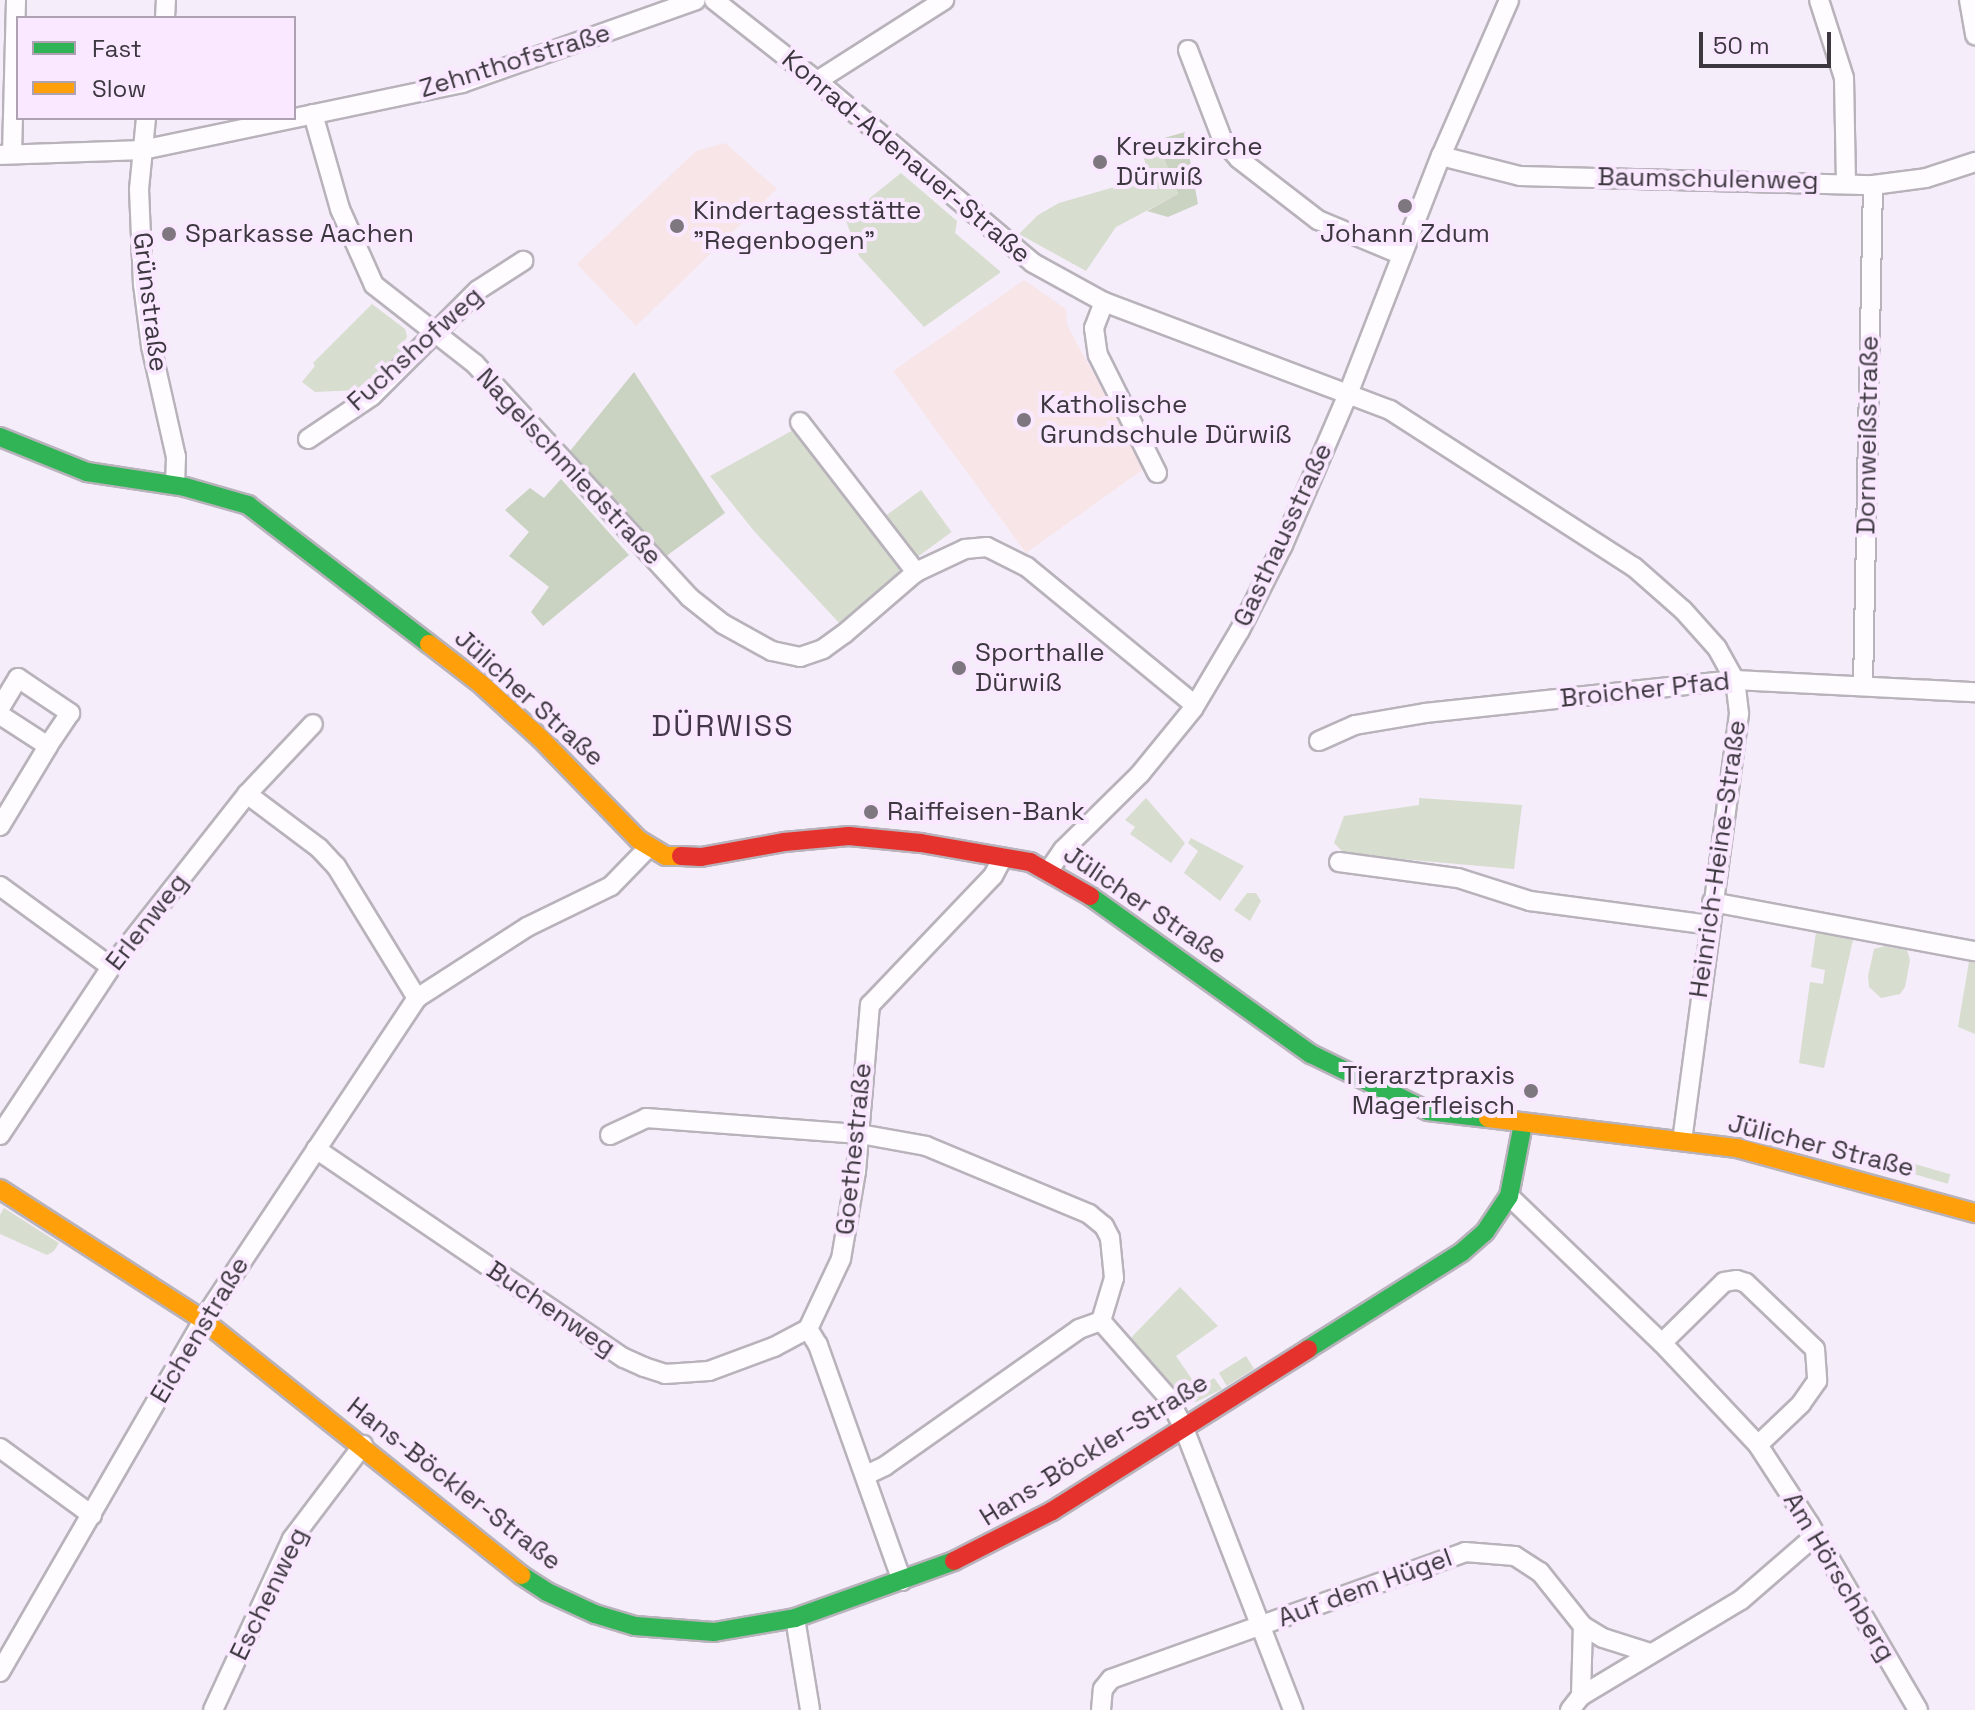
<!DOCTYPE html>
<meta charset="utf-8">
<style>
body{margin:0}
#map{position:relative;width:1975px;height:1710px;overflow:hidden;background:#f6edfa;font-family:"Space Grotesk",sans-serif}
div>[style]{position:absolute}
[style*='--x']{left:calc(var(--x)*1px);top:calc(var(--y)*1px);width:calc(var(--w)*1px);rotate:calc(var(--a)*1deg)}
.education>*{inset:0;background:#f7e5e7}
.green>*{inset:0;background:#d7ddcf;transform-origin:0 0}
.forest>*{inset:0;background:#cad2c1}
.roads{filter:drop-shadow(2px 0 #b8b2bb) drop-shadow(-2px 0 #b8b2bb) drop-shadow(0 2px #b8b2bb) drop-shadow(0 -2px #b8b2bb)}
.street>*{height:18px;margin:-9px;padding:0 9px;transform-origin:9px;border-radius:9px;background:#fefcfe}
.fast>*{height:18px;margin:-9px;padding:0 9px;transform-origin:9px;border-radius:9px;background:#30b455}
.slow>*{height:18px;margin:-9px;padding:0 9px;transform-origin:9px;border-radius:9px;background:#ff9f0a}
.jam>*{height:18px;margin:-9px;padding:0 9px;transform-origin:9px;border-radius:9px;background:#e5322d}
.dots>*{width:22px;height:22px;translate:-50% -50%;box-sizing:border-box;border:4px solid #f9e8ff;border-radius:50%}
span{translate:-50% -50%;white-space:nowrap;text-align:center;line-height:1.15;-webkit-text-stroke:8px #f9e8ff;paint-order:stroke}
.street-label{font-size:26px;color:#3d373f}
.poi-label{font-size:26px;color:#3d373f}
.left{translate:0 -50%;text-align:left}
.right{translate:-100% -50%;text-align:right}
.quarter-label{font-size:30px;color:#443749;letter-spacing:2px}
.legend{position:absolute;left:16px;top:16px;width:280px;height:104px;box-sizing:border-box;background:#f9e8ff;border:2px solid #aea1b2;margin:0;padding:10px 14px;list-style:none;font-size:24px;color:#3d373f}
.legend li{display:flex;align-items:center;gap:16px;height:40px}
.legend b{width:40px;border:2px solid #aea1b2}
.scale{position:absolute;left:1699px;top:32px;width:132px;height:36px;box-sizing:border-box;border:4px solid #3d373f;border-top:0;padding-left:10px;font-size:24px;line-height:28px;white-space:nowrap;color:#3d373f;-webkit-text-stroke:6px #f9e8ff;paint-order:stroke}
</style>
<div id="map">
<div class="education">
<div style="clip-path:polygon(725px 143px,777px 189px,636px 326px,577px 264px,696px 151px)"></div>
<div style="clip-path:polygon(1024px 280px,1066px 309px,1067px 325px,1145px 468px,1026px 553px,893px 371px)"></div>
</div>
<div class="green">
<div style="clip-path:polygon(1157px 140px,1178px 194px,1116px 227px,1086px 271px,1019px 234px,1038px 215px,1059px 203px,1149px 177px,1141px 147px)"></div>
<div style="clip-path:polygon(901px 173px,957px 221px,955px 233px,1001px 272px,924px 327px,859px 256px,845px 218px)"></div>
<div style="clip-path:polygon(372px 304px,405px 329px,407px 336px,401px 352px,359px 390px,315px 392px,302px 382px,315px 366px,313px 363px)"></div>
<div style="clip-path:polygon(795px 429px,901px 568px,903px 575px,840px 624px,754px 531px,710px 476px)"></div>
<div style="left:921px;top:490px;width:52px;height:44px;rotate:54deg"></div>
<div style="clip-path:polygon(1146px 798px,1185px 843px,1171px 863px,1130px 834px,1135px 827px,1125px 820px)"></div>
<div style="clip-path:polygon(1419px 798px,1522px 805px,1514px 869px,1345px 854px,1334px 843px,1344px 816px,1419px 805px)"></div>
<div style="clip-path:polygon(1191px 838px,1244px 866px,1220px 901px,1184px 873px,1198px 851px,1188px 843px)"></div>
<div style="clip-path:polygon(1247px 893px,1256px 893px,1261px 901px,1250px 921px,1234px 910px)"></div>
<div style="clip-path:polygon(1816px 932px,1853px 940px,1824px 1068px,1799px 1063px,1810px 982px,1823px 984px,1825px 970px,1811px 967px)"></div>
<div style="clip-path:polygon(1885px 946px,1907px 950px,1910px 960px,1905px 987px,1900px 994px,1881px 998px,1869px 987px,1868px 976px,1874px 949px)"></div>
<div style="clip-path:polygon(1969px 962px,1975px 963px,1975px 1034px,1958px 1027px)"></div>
<div style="left:1838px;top:1142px;width:117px;height:10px;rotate:16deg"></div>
<div style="clip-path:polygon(4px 1208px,59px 1243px,54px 1251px,47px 1255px,0 1234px,0 1215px)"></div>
<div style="clip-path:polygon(1180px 1287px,1218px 1326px,1176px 1356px,1198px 1388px,1214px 1378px,1222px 1389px,1196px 1402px,1185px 1399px,1127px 1342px)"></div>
<div style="left:1246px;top:1356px;width:15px;height:32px;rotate:58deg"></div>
</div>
<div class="forest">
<div style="clip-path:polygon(1185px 132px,1198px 204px,1168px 217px,1147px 211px,1178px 194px,1157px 140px)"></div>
<div style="clip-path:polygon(634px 372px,725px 513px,665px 557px,570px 451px)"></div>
<div style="clip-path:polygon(561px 479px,629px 555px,543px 626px,531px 612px,549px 587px,509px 556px,529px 532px,505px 510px,530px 488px,544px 498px)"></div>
</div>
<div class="roads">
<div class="street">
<div style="--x:714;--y:0;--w:131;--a:38.2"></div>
<div style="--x:817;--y:81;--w:282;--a:40.1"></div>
<div style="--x:1033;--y:263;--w:81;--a:28.8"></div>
<div style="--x:1104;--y:302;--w:306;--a:20.7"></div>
<div style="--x:1390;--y:410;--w:290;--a:32.8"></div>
<div style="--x:1634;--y:567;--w:65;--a:41.3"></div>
<div style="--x:1683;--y:610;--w:51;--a:48.2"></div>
<div style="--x:1717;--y:648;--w:37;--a:61"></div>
<div style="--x:1735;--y:680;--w:34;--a:83"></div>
<div style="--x:1739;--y:714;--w:430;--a:97.6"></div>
<div style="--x:1819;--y:0;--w:82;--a:72.2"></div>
<div style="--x:1844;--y:78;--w:104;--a:88.9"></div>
<div style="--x:1969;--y:0;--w:36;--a:80"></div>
<div style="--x:165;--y:18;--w:18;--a:-87"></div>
<div style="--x:1188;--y:50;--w:97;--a:69"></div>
<div style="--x:1223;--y:141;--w:24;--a:48"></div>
<div style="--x:1239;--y:159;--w:100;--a:37.7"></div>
<div style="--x:1318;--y:220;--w:91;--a:22.6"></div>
<div style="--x:817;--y:81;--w:151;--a:-32.5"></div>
<div style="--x:313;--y:114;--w:99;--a:74.1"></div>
<div style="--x:340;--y:209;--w:83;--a:65.9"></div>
<div style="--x:374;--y:285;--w:128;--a:38"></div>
<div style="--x:475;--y:364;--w:316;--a:47.4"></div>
<div style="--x:689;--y:597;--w:43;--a:38.5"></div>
<div style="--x:723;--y:624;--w:56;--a:28.9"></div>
<div style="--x:772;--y:651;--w:29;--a:12"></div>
<div style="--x:800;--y:657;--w:24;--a:-19"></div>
<div style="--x:823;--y:649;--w:26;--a:-36"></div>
<div style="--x:844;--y:634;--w:95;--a:-40.7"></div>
<div style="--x:916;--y:572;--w:54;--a:-25.1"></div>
<div style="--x:965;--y:549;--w:22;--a:-5"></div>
<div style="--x:987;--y:547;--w:45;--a:26.6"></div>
<div style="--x:1027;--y:567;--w:217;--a:39.4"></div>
<div style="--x:146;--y:118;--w:71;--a:95.6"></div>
<div style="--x:139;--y:189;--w:95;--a:87.6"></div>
<div style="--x:143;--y:284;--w:63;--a:82.6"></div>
<div style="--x:151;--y:346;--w:114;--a:77.3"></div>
<div style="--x:176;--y:457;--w:28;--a:92"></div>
<div style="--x:12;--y:154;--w:154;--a:-88.5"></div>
<div style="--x:0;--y:155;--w:142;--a:-2"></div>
<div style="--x:142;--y:150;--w:327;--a:-11.8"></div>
<div style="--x:462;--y:83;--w:248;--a:-19.5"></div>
<div style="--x:1441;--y:156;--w:81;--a:14.2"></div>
<div style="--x:1520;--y:176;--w:353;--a:1.5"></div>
<div style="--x:1873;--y:185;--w:53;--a:-7.5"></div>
<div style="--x:1926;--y:178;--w:52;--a:-18.1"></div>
<div style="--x:1104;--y:302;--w:28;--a:111"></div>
<div style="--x:1094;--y:328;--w:27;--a:82"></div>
<div style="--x:1098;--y:355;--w:132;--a:63.4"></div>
<div style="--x:800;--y:422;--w:190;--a:52.3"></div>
<div style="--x:308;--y:439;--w:77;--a:-33.9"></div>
<div style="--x:372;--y:396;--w:150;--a:-45"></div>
<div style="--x:478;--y:290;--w:54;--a:-32.8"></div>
<div style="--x:1863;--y:686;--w:501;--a:-88.86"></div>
<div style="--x:0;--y:708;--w:35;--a:-59"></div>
<div style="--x:18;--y:678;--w:63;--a:33.9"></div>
<div style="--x:70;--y:713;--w:40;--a:124"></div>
<div style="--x:48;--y:746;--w:57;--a:-147.1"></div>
<div style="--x:1319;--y:741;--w:39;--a:-24"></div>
<div style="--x:1355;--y:725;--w:71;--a:-9.7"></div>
<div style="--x:1425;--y:713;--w:312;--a:-6.1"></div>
<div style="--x:1735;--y:680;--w:240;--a:2.9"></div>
<div style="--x:247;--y:794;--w:90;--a:36.9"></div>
<div style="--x:319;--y:848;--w:25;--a:47"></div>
<div style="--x:336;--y:866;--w:155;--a:58.5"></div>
<div style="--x:0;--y:826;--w:93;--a:-59"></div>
<div style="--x:1339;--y:862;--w:120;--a:7.7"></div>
<div style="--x:1458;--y:878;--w:76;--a:17.7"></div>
<div style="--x:1530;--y:901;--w:181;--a:7.6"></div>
<div style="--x:1050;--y:869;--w:23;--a:-56"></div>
<div style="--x:1063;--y:850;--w:108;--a:-44.6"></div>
<div style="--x:1140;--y:774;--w:84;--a:-50.8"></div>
<div style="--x:1193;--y:709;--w:92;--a:-59.3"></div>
<div style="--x:1240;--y:630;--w:95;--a:-63.2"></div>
<div style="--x:1283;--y:545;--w:164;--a:-66.7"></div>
<div style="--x:1348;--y:394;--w:256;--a:-68.7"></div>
<div style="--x:1441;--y:156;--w:170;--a:-66.4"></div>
<div style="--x:0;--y:886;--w:137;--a:36.1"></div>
<div style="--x:1712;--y:902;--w:268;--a:10.6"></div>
<div style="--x:0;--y:1135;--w:201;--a:-56.5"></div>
<div style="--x:111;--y:967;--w:220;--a:-51.8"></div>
<div style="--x:247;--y:794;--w:96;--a:-46.7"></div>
<div style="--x:610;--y:1135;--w:40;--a:-25"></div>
<div style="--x:646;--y:1118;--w:215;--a:4.3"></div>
<div style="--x:860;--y:1134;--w:67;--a:10.3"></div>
<div style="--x:926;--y:1146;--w:177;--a:22.6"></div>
<div style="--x:1089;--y:1214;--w:19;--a:39"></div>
<div style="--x:1104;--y:1226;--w:13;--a:63"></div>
<div style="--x:1110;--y:1238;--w:40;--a:84.3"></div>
<div style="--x:1114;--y:1278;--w:45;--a:106.8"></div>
<div style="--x:316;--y:1149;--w:372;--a:34.2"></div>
<div style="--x:624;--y:1358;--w:22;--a:24"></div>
<div style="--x:644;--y:1367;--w:22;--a:18"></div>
<div style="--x:665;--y:1374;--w:44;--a:-3.9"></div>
<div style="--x:709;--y:1371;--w:69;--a:-20.3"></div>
<div style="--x:774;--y:1347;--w:38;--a:-28"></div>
<div style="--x:1509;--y:1196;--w:212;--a:43.9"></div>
<div style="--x:1662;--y:1343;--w:140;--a:46.7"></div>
<div style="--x:1758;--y:1445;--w:95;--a:57"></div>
<div style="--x:1810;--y:1525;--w:214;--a:59.7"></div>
<div style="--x:1662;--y:1343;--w:87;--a:-44.5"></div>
<div style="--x:1724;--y:1282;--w:13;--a:-9"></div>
<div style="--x:1737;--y:1280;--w:9;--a:18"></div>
<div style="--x:1746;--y:1283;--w:95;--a:43.7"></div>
<div style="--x:1815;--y:1349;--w:32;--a:86"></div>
<div style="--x:1817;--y:1381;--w:28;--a:125"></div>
<div style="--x:1801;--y:1404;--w:59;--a:136.4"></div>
<div style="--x:0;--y:1448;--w:114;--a:36.1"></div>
<div style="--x:866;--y:1475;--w:21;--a:-25"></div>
<div style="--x:885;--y:1466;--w:237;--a:-35.2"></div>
<div style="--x:1079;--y:1329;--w:23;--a:-20"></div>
<div style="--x:1101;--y:1321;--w:100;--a:48.7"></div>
<div style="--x:1167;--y:1396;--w:34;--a:62"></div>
<div style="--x:1183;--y:1426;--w:305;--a:68.8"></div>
<div style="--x:902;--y:1581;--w:251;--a:-109.6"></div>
<div style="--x:818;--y:1345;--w:19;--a:-122"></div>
<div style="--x:808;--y:1329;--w:77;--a:-64.8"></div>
<div style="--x:841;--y:1259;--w:89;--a:-80.3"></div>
<div style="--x:856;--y:1171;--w:167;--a:-85.2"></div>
<div style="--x:870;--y:1005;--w:178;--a:-46.4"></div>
<div style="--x:993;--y:876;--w:21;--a:-62"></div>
<div style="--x:795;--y:1618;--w:93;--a:80.7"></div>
<div style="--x:0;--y:1672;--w:406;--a:-60"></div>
<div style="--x:203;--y:1320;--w:387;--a:-56.4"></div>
<div style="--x:417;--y:998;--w:131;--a:-32.8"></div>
<div style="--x:527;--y:927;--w:93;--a:-26"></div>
<div style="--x:611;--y:886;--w:53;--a:-45.8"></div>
<div style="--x:1581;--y:1696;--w:70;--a:-88.4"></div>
<div style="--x:213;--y:1710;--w:188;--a:-65.2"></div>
<div style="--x:292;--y:1539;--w:118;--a:-52.9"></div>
<div style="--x:1101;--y:1710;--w:21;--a:-85"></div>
<div style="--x:1103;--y:1689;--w:13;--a:-51"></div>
<div style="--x:1111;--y:1679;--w:376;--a:-19.7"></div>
<div style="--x:1465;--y:1552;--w:50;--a:4.6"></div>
<div style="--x:1515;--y:1556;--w:30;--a:33"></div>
<div style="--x:1540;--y:1572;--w:69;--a:51.5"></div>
<div style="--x:1583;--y:1626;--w:23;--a:31"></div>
<div style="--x:1603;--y:1638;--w:49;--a:17.7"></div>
<div style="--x:1570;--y:1710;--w:18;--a:-52"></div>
<div style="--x:1581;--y:1696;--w:187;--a:-31"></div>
<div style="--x:1741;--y:1600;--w:99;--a:-40.9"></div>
</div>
<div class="fast">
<div style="--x:0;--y:437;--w:94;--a:21.9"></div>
<div style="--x:87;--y:472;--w:99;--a:8.7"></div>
<div style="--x:185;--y:487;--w:66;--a:15.9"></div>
<div style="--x:248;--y:505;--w:228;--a:37.5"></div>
<div style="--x:1090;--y:896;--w:272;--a:35.6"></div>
<div style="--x:1311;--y:1054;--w:130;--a:26"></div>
<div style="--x:1428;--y:1111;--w:60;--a:6.7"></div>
<div style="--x:1308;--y:1349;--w:182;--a:-32.2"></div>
<div style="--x:1462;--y:1252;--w:30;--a:-41"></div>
<div style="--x:1485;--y:1232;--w:43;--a:-56.3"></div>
<div style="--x:1509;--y:1196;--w:73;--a:-79"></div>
<div style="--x:521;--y:1575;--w:31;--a:33"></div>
<div style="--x:547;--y:1592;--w:53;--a:24.6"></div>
<div style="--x:595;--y:1614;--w:42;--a:16.7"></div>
<div style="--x:635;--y:1626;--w:79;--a:4.3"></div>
<div style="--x:714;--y:1632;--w:82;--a:-9.8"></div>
<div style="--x:795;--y:1618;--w:169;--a:-19.7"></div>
</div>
<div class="slow">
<div style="--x:429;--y:644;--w:67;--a:37.7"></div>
<div style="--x:482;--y:685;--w:79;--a:42.4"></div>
<div style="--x:540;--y:738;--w:142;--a:45.9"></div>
<div style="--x:639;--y:840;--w:31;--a:31"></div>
<div style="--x:666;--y:856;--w:15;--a:0"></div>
<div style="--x:1488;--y:1118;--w:251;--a:6.9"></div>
<div style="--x:1737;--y:1148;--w:247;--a:15.3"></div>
<div style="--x:0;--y:1189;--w:242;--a:32.8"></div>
<div style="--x:203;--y:1320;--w:408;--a:38.7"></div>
</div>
<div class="jam">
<div style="--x:681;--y:856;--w:20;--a:3"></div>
<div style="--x:701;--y:857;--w:84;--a:-10.2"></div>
<div style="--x:784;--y:842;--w:65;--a:-5.3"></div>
<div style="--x:849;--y:836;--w:72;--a:5.6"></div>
<div style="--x:921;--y:843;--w:111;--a:9.9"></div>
<div style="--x:1030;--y:862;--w:69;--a:29.5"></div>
<div style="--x:954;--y:1561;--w:110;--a:-27"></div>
<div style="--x:1052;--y:1511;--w:303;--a:-32.3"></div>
</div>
</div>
<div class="dots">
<div style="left:1100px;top:162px;background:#7e7780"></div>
<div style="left:1405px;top:206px;background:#7e7780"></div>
<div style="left:677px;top:226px;background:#7e7780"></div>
<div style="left:169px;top:234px;background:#7e7780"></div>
<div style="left:1024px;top:420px;background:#7e7780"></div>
<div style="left:959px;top:668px;background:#7e7780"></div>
<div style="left:871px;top:812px;background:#7e7780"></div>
<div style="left:1531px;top:1091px;background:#7e7780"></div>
</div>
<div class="street-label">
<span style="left:515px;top:61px;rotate:-17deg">Zehnthofstraße</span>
<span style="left:906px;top:157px;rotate:40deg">Konrad-Adenauer-Straße</span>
<span style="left:1708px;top:179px;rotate:1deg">Baumschulenweg</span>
<span style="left:150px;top:302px;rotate:83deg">Grünstraße</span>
<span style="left:415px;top:349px;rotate:-42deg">Fuchshofweg</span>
<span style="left:1868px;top:435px;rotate:-89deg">Dornweißstraße</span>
<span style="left:569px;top:467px;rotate:47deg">Nagelschmiedstraße</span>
<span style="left:1283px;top:535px;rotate:-65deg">Gasthausstraße</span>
<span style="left:1645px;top:690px;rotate:-6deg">Broicher Pfad</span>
<span style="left:529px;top:698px;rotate:42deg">Jülicher Straße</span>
<span style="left:1718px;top:859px;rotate:-82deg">Heinrich-Heine-Straße</span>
<span style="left:1145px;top:905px;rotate:34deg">Jülicher Straße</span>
<span style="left:147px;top:922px;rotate:-52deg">Erlenweg</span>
<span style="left:1821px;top:1146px;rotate:14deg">Jülicher Straße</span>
<span style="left:854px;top:1149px;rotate:-84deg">Goethestraße</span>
<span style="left:551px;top:1309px;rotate:34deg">Buchenweg</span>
<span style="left:200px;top:1330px;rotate:-59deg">Eichenstraße</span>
<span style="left:1094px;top:1450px;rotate:-32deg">Hans-Böckler-Straße</span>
<span style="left:454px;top:1484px;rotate:38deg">Hans-Böckler-Straße</span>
<span style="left:1839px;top:1577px;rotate:59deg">Am Hörschberg</span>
<span style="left:1365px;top:1588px;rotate:-20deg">Auf dem Hügel</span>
<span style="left:269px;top:1594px;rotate:-64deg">Eschenweg</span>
</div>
<div class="poi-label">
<span class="left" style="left:1116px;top:162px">Kreuzkirche<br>Dürwiß</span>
<span class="left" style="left:693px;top:226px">Kindertagesstätte<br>"Regenbogen"</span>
<span class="left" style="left:185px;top:234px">Sparkasse Aachen</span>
<span style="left:1405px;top:234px">Johann Zdum</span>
<span class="left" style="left:1040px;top:420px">Katholische<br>Grundschule Dürwiß</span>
<span class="left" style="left:975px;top:668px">Sporthalle<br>Dürwiß</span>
<span class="left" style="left:887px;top:812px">Raiffeisen-Bank</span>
<span class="right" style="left:1515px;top:1091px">Tierarztpraxis<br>Magerfleisch</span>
</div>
<div class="quarter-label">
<span style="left:723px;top:726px">DÜRWISS</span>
</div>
<ul class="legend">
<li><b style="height:10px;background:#30b455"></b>Fast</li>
<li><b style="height:10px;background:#ff9f0a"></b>Slow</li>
</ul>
<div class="scale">50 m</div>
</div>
